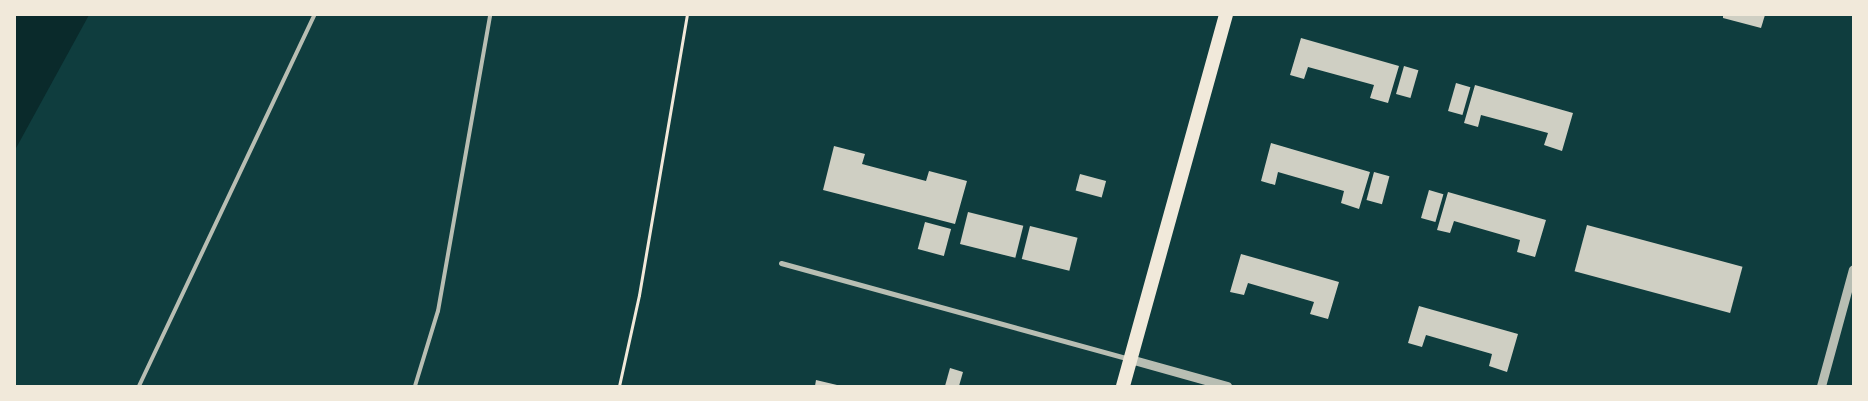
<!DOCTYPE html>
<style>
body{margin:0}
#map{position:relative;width:1868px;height:401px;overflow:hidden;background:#0f3d3e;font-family:"Playfair Display",serif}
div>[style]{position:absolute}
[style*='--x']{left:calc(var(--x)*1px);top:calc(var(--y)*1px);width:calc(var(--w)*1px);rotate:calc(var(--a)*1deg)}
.water>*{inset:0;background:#0a2a2b}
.building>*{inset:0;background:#cfcfc3;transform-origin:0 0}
.path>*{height:3px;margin:-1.5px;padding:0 1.5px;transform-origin:1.5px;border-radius:1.5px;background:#f1e9da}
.service>*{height:4px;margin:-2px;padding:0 2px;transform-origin:2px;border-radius:2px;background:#b8beb3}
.minor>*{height:5px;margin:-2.5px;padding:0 2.5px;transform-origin:2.5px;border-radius:2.5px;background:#b8beb3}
.tertiary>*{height:9px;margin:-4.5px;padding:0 4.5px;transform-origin:4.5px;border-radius:4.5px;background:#b8beb3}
.trunk>*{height:14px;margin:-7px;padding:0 7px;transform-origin:7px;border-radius:7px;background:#f1e9da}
span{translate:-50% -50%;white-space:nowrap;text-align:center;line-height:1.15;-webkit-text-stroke:4px #f1e9da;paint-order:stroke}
.frame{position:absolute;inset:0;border:16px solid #f1e9da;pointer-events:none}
</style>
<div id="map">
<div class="water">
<div style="clip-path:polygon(15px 15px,89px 15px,15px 150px)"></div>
</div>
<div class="building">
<div style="clip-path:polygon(1723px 15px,1765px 15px,1761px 28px,1723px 18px)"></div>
<div style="clip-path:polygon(1301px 38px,1399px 66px,1388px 103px,1370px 98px,1374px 85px,1308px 67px,1304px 79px,1290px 75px)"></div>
<div style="left:1404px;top:66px;width:15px;height:29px;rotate:16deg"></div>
<div style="left:1456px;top:83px;width:15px;height:29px;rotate:16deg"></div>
<div style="clip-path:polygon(1475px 85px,1573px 113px,1562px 151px,1544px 145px,1548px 133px,1481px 115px,1478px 127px,1464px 123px)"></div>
<div style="clip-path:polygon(1271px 143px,1370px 172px,1359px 209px,1341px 203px,1344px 191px,1278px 172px,1275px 185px,1261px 181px)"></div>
<div style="clip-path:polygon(834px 146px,865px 154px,862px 164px,926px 181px,929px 171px,967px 181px,955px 224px,823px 190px)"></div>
<div style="left:1374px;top:172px;width:16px;height:29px;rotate:15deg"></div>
<div style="left:1080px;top:174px;width:27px;height:17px;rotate:15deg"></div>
<div style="left:1429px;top:190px;width:15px;height:29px;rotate:16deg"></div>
<div style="clip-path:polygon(1448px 192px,1546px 220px,1535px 257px,1517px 252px,1520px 240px,1454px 221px,1450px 233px,1437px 230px)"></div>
<div style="left:968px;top:212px;width:57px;height:33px;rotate:14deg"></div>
<div style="left:925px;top:222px;width:27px;height:28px;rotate:15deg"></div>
<div style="left:1587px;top:225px;width:161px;height:48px;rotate:15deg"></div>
<div style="left:1030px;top:226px;width:49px;height:34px;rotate:14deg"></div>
<div style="clip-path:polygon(1241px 254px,1339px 282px,1328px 319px,1310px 314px,1314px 302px,1248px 283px,1244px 295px,1230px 292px)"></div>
<div style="clip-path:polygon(1419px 306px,1518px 334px,1507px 372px,1489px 366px,1492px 354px,1426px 335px,1422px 347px,1408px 343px)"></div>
<div style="clip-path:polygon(950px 368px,963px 372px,959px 386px,945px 386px)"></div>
<div style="clip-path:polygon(816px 380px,837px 385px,837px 386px,815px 386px)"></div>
</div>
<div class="path">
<div style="--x:619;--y:386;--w:93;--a:-77.6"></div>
<div style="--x:639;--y:295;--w:284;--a:-80.3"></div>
</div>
<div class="service">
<div style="--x:139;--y:386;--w:410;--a:-64.7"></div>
<div style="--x:415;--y:386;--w:78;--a:-73"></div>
<div style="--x:438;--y:311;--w:301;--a:-80"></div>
</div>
<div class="minor">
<div style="--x:781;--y:263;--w:362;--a:15.4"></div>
</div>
<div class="tertiary">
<div style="--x:1130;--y:359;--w:101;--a:15.6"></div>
<div style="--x:1821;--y:386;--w:121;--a:-74.7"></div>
</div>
<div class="trunk">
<div style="--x:1123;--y:386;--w:385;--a:-74.5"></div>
</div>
<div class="frame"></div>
</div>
